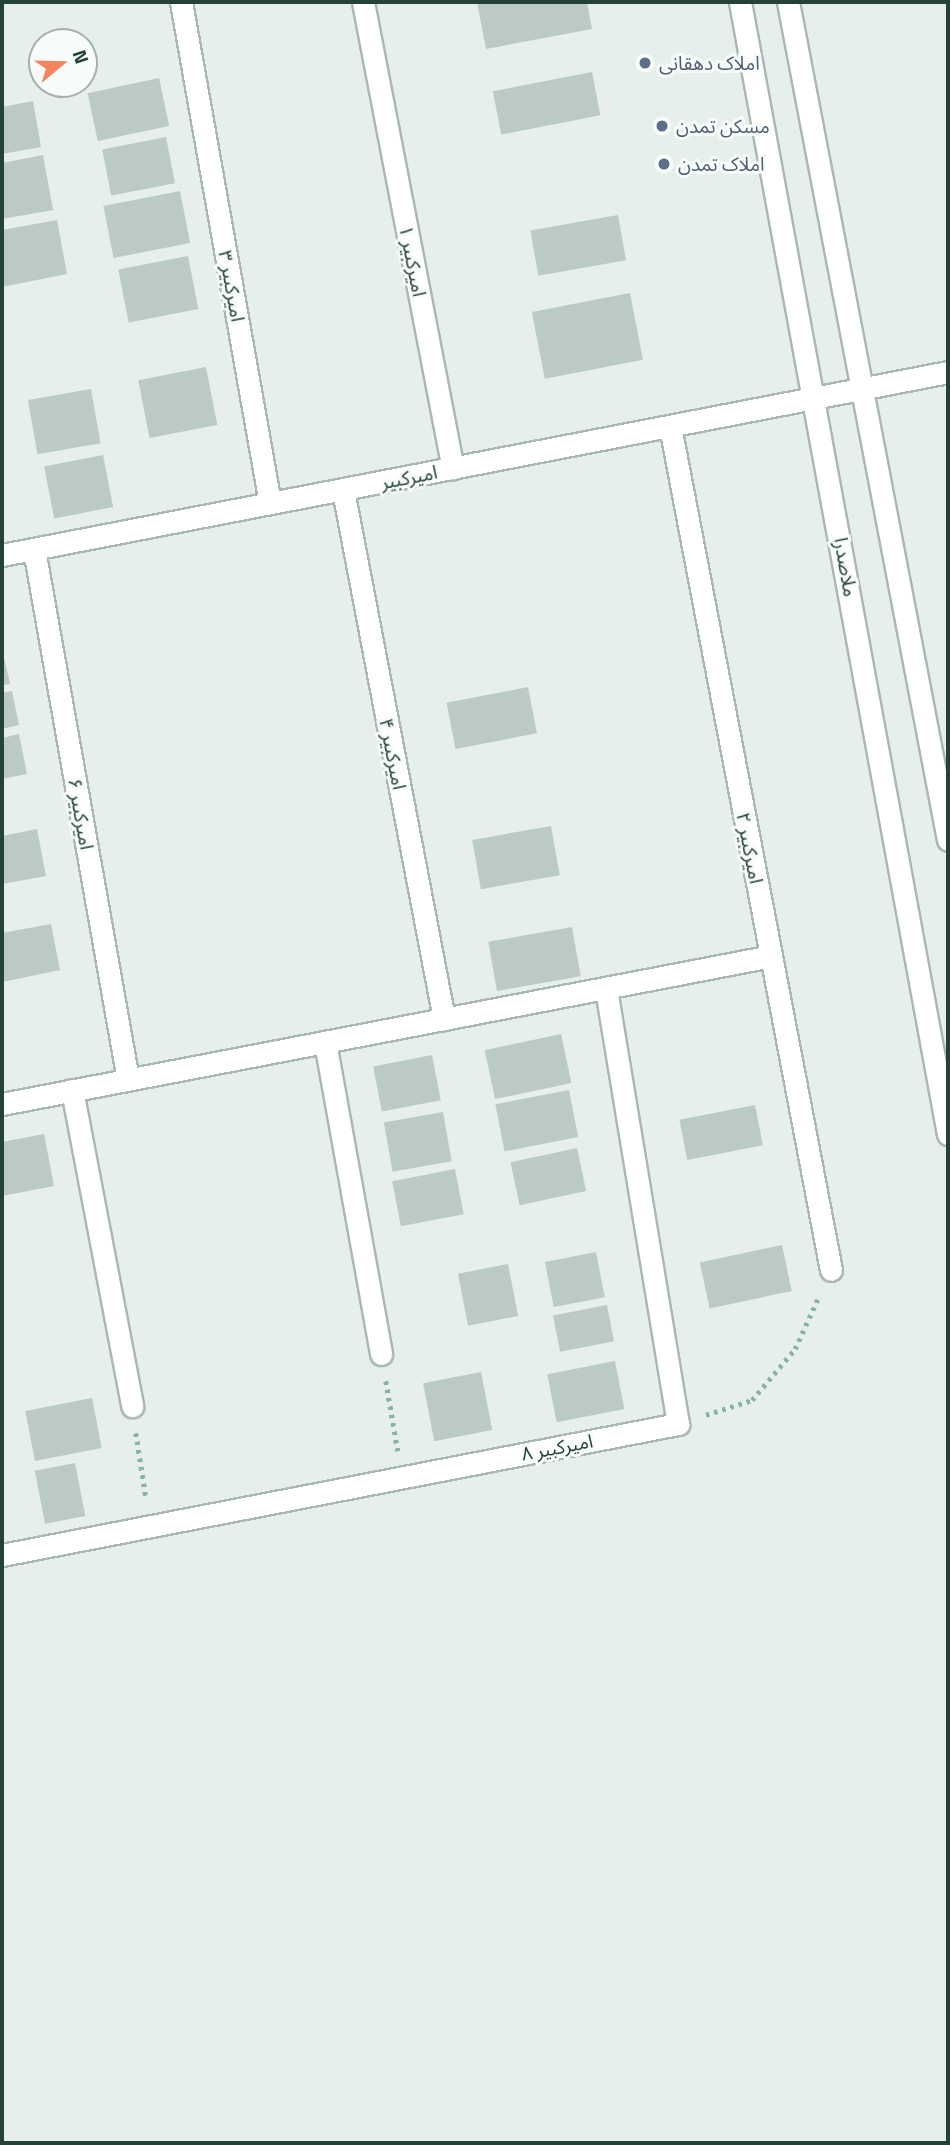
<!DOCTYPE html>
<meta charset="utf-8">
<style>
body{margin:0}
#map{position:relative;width:950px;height:2145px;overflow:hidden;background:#e6efeb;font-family:"Titillium Web","Noto Sans Arabic",sans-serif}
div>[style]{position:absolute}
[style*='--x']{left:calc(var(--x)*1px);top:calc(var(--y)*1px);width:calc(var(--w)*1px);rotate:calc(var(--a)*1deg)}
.building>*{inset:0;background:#bbcac4;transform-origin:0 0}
.path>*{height:4.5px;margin-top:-2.25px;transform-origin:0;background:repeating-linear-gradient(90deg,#86b3a5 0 3.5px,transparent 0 8.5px)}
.roads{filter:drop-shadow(2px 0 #a8b8b2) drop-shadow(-2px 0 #a8b8b2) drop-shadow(0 2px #a8b8b2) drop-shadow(0 -2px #a8b8b2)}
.street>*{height:21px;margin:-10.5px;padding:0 10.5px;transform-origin:10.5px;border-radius:10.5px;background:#fff}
.secondary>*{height:21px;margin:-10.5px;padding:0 10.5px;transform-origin:10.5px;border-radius:10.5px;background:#fff}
.dots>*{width:19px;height:19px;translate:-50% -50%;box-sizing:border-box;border:4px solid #f7fbf9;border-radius:50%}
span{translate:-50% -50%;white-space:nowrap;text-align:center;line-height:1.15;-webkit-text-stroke:6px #f7fbf9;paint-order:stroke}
.service-label{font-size:19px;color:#4e5e75}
.left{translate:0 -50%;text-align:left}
.street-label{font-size:19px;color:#24423a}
.frame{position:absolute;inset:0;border:4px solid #24423a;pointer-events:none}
.north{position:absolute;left:28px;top:28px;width:70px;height:70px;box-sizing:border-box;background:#f7fbf9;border:2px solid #a3b1ad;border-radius:50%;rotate:71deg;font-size:19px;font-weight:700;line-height:28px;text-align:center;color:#24423a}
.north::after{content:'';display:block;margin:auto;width:24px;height:32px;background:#f4845f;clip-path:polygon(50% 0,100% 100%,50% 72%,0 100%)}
</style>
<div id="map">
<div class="building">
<div style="clip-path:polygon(477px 2px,587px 2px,592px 29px,486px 49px)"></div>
<div style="left:592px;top:72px;width:44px;height:101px;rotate:79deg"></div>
<div style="left:159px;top:78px;width:49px;height:73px;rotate:78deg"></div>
<div style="clip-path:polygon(33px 101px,41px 147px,2px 154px,2px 107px)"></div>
<div style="left:166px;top:137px;width:47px;height:65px;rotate:79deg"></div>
<div style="clip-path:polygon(43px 155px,53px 210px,2px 219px,2px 163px)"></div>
<div style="left:180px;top:191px;width:53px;height:78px;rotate:79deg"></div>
<div style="left:618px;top:215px;width:46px;height:89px;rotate:80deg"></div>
<div style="clip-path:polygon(57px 220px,67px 274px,2px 287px,2px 230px)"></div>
<div style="left:188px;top:256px;width:54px;height:71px;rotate:79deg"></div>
<div style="left:630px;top:293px;width:68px;height:100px;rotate:79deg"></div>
<div style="left:206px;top:367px;width:59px;height:69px;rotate:79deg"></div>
<div style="left:91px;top:389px;width:55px;height:64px;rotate:80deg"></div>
<div style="left:103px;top:455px;width:53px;height:60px;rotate:79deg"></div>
<div style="clip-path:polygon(2px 649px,10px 684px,2px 685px)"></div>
<div style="left:528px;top:687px;width:47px;height:83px;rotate:79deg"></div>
<div style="clip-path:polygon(12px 691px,19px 725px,2px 729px,2px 693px)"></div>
<div style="clip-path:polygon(19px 734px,27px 774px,2px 779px,2px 738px)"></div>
<div style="left:551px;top:826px;width:50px;height:80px;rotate:80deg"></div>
<div style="clip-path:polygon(37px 829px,46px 876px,2px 884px,2px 836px)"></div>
<div style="clip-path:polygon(51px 924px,60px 970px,2px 982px,2px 933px)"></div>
<div style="left:572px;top:927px;width:50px;height:85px;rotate:80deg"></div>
<div style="left:561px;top:1034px;width:50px;height:78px;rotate:78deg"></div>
<div style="left:432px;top:1055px;width:46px;height:60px;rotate:79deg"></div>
<div style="left:569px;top:1090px;width:48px;height:75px;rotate:79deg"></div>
<div style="left:755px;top:1105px;width:41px;height:77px;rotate:79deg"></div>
<div style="left:443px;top:1112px;width:50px;height:60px;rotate:80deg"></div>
<div style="clip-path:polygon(44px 1134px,54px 1186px,2px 1196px,2px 1142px)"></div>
<div style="left:577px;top:1148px;width:44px;height:68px;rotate:78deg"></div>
<div style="left:455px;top:1169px;width:46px;height:64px;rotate:79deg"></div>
<div style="left:782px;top:1245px;width:47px;height:84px;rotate:78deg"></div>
<div style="left:596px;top:1252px;width:46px;height:52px;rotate:79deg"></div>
<div style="left:508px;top:1264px;width:53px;height:51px;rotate:79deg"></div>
<div style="left:607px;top:1305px;width:37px;height:55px;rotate:79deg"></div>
<div style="left:615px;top:1361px;width:49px;height:69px;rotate:79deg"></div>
<div style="left:481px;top:1372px;width:59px;height:59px;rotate:79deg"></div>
<div style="left:92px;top:1398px;width:51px;height:68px;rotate:79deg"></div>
<div style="left:75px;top:1463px;width:54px;height:41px;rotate:79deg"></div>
</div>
<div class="path">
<div style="--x:386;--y:1381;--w:71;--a:80.3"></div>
<div style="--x:706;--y:1415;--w:48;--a:-18.1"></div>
<div style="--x:752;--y:1400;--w:67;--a:-49.9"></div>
<div style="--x:795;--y:1349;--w:58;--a:-65.6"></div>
<div style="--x:136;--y:1433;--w:65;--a:81.1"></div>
</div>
<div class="roads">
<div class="street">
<div style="--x:181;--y:2;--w:509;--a:79.93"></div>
<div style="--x:363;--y:2;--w:475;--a:79.1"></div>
<div style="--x:670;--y:426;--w:859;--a:79.2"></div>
<div style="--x:343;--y:490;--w:539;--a:79.19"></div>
<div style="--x:34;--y:549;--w:539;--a:79.96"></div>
<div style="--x:2;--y:555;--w:964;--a:-10.95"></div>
<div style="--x:325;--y:1042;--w:317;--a:79.8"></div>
<div style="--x:72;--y:1090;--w:322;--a:79.2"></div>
<div style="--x:2;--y:1104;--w:783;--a:-10.89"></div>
<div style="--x:2;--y:1555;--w:689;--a:-10.97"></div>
<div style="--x:678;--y:1424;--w:442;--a:-99.4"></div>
</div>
<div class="secondary">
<div style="--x:740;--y:2;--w:1151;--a:79.59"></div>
<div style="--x:788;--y:2;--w:853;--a:79.19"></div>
</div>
</div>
<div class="dots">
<div style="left:645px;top:63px;background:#5c6f8a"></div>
<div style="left:662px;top:126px;background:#5c6f8a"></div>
<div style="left:664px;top:164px;background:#5c6f8a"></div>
</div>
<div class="service-label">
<span class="left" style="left:659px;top:63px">املاک دهقانی</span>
<span class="left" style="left:676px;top:126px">مسکن تمدن</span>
<span class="left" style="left:678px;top:164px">املاک تمدن</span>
</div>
<div class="street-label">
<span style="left:413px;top:261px;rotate:79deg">امیرکبیر ۱</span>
<span style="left:232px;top:286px;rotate:80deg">امیرکبیر ۳</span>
<span style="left:409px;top:477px;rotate:-11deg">امیرکبیر</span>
<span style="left:846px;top:567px;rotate:80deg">ملاصدرا</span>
<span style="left:393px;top:754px;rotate:79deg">امیرکبیر ۴</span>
<span style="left:81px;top:814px;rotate:80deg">امیرکبیر ۶</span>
<span style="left:750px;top:848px;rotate:79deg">امیرکبیر ۲</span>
<span style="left:557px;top:1447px;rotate:-11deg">امیرکبیر ۸</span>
</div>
<div class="frame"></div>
<div class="north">N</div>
</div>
